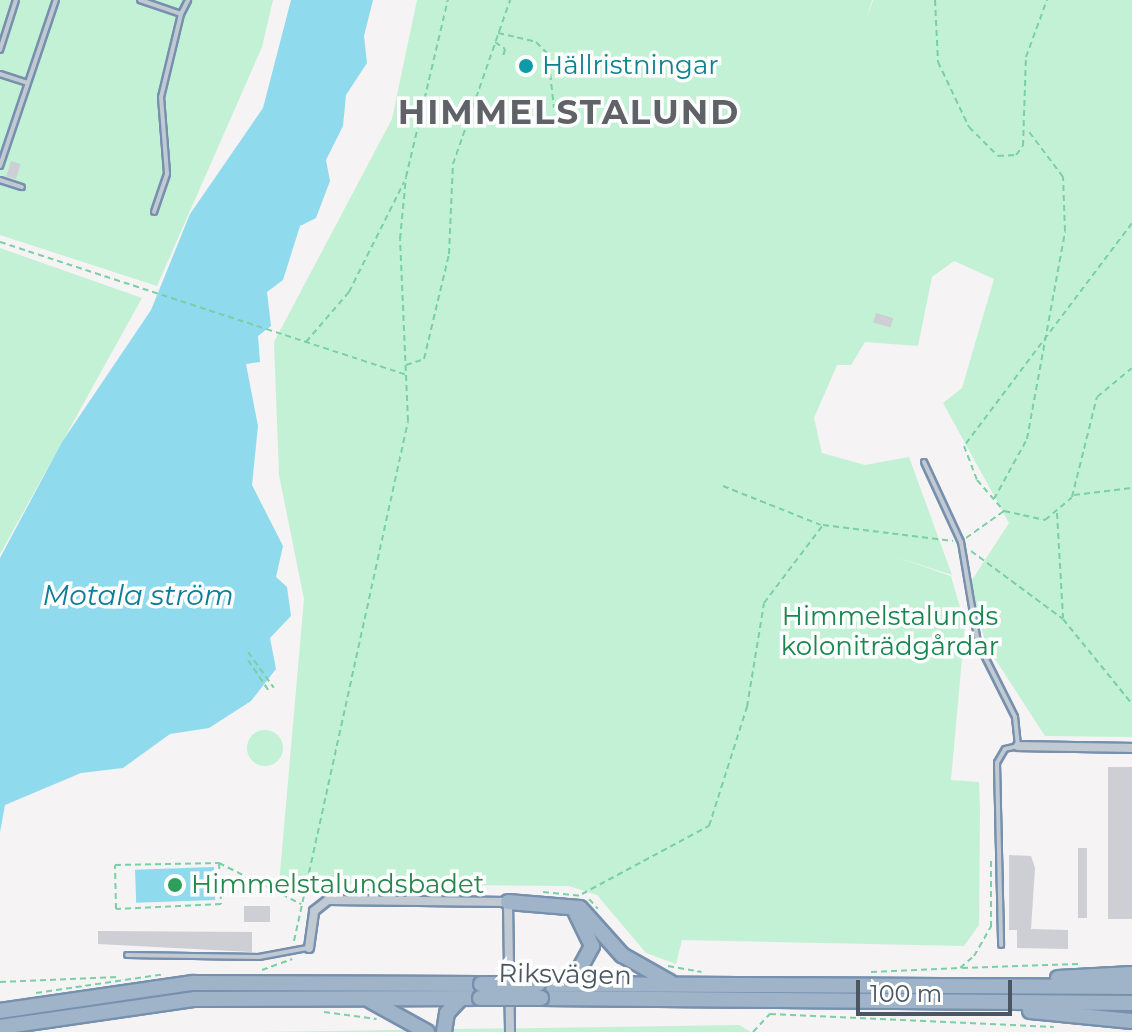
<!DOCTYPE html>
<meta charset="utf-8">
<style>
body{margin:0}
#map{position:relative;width:1132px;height:1032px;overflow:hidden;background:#f5f3f3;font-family:Montserrat,sans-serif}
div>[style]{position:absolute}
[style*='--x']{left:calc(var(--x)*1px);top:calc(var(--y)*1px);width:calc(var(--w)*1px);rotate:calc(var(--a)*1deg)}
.green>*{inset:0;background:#c3f1d5}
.round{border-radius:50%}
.water>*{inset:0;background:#90daee;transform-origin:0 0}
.building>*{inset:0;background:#cdcfd5;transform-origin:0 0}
.path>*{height:2px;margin-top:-1px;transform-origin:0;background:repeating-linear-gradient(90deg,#7ad0a6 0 6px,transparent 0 10px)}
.roads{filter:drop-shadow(2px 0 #7690ad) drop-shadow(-2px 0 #7690ad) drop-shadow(0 2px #7690ad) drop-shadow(0 -2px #7690ad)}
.service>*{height:4px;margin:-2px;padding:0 2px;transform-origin:2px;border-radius:2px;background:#c1cad2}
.minor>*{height:8px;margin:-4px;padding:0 4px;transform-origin:4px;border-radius:4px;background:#c1cad2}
.trunk>*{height:14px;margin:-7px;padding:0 7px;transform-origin:7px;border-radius:7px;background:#9fb4c9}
.bridges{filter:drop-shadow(2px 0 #7690ad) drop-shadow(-2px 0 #7690ad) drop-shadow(0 2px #7690ad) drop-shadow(0 -2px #7690ad)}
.trunk-bridge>*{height:14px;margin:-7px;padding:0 7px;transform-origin:7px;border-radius:7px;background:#9fb4c9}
.dots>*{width:22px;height:22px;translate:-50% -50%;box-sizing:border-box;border:4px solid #fff;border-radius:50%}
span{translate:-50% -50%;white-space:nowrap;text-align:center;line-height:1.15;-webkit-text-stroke:7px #fff;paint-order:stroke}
.culture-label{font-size:26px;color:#0d838f}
.left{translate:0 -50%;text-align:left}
.park-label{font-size:26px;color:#17864f}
.leisure-label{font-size:26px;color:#27864d}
.street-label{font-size:26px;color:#4a5661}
.water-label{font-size:28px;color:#0c7c9b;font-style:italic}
.district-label{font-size:34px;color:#5f6368;font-weight:700;letter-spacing:2px}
.scale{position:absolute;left:856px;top:980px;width:156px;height:36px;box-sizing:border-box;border:4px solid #4a5661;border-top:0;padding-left:10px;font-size:24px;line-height:28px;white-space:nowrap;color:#4a5661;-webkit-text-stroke:6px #fff;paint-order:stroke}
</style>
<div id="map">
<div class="green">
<div style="clip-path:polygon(0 0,273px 0,262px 47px,157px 286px,0 235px)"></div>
<div style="clip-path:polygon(417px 0,872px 0,866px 21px,873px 0,1132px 0,1132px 737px,1045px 736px,986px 645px,970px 583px,1009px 523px,943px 403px,962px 388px,994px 279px,954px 261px,932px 277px,918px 346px,865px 342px,851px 365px,837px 365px,814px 418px,822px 453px,865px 465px,909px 457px,952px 575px,893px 556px,951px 576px,965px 625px,951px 780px,979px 782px,980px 808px,979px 925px,964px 946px,682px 940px,676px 964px,646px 953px,597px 895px,569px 886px,279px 884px,304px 599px,279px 475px,274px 342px,392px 119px)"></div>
<div style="clip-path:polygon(0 248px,142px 298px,0 554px)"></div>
<div class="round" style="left:247px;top:730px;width:36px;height:36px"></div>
<div style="clip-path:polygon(739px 1025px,751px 1032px,262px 1032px)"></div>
</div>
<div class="water">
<div style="clip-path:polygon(291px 0,373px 0,364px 36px,367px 63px,346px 95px,343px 126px,326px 160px,330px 181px,316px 218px,300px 226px,283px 280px,267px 292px,271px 326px,258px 336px,260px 362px,246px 364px,258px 426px,252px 485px,283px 546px,276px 577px,287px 587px,291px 616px,270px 638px,276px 669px,251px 701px,209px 728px,170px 734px,123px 768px,81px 773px,5px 805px,0 832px,0 558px,62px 442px,151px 310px,190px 214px,263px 108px)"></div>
<div style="left:214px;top:867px;width:33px;height:79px;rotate:88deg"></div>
</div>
<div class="building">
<div style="left:11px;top:161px;width:10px;height:16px;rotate:17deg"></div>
<div style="left:876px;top:313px;width:18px;height:10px;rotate:16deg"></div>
<div style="left:1108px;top:767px;width:24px;height:152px"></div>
<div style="left:1078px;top:848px;width:9px;height:70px"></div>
<div style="clip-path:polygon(1009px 855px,1031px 856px,1035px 868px,1031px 929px,1068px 930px,1068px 949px,1017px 948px,1017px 930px,1009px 930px)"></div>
<div style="left:244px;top:906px;width:26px;height:16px"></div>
<div style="clip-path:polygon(98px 931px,252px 932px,252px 952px,98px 944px)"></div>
</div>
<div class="path">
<div style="--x:935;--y:0;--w:62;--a:87.2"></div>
<div style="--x:938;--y:62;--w:72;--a:64.5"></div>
<div style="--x:969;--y:127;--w:41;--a:45"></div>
<div style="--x:998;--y:156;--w:18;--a:-3"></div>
<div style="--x:1016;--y:155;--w:11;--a:-52"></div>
<div style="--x:1023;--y:146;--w:89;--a:-88.1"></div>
<div style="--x:1026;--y:57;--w:61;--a:-69.8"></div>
<div style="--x:498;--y:33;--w:39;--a:13"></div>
<div style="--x:536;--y:42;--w:17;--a:45"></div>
<div style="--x:548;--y:54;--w:54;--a:83.7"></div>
<div style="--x:495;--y:42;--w:12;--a:35"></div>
<div style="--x:505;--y:49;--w:8;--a:104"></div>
<div style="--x:1132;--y:223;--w:279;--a:127"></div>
<div style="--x:964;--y:446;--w:36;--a:69"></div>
<div style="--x:977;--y:480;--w:41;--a:48.9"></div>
<div style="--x:1004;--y:511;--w:42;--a:12.4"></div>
<div style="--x:1045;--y:520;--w:35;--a:-40"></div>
<div style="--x:1072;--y:497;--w:103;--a:-76"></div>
<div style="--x:1097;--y:397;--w:45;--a:-39.6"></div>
<div style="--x:0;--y:242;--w:427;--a:18.1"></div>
<div style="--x:306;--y:342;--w:66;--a:-49.3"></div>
<div style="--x:349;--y:292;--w:123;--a:-63.4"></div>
<div style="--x:406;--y:365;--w:19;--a:-18"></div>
<div style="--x:424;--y:359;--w:108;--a:-76.6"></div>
<div style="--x:449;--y:254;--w:90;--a:-87.5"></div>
<div style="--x:453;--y:164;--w:174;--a:-70.8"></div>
<div style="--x:723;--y:486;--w:105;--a:21.7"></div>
<div style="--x:1074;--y:495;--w:58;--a:-6.9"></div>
<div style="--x:994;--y:499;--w:68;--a:-61.2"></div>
<div style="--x:1027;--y:439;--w:211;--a:-79.6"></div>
<div style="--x:1065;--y:231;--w:54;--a:-92.1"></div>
<div style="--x:1063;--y:177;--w:60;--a:-126.9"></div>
<div style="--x:1057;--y:513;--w:105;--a:86.7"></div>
<div style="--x:966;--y:538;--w:47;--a:-35.4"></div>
<div style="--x:971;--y:551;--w:114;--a:36.5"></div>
<div style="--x:1063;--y:619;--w:109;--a:50.9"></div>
<div style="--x:248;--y:652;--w:44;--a:54.2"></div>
<div style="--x:248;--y:660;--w:36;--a:56"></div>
<div style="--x:219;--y:863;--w:41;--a:87.2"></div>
<div style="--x:221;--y:904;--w:105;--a:177.3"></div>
<div style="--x:116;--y:909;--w:44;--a:-91.3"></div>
<div style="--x:115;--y:865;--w:104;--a:-1.1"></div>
<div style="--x:219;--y:863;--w:92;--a:26.6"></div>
<div style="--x:307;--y:889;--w:73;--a:0.8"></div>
<div style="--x:543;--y:892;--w:40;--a:5.7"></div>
<div style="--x:582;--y:894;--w:144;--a:-28.2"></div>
<div style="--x:709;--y:826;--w:125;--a:-72.3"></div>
<div style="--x:747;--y:707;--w:105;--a:-80.7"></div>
<div style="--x:764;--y:603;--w:98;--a:-52.9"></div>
<div style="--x:823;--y:525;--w:131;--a:7"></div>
<div style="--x:589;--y:899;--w:13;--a:48"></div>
<div style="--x:294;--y:941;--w:532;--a:-77.63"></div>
<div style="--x:408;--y:421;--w:182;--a:-92.5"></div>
<div style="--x:400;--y:239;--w:62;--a:-84.5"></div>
<div style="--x:406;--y:177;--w:182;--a:-76.7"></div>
<div style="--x:668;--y:966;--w:34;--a:10"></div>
<div style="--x:962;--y:968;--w:117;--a:-2"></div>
<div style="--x:262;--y:970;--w:32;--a:-20"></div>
<div style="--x:871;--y:972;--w:89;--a:-2.6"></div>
<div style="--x:960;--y:968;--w:18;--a:-41"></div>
<div style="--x:974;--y:956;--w:34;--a:-60"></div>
<div style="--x:991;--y:927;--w:68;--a:-90"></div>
<div style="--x:0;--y:982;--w:118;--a:-2.4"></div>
<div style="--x:36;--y:993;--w:129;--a:-8.4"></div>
<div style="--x:324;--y:1012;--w:53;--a:7.5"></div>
<div style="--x:753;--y:1032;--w:25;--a:-47"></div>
<div style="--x:770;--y:1014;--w:284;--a:2.6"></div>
</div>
<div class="roads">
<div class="service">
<div style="--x:140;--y:0;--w:43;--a:18.9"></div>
<div style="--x:181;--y:14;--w:85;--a:103.5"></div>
<div style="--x:161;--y:97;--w:77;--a:85.5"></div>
<div style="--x:167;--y:174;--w:40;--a:108.9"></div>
<div style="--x:181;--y:14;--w:16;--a:-63"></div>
<div style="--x:0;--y:50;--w:52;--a:-72.3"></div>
<div style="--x:0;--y:74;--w:28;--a:18"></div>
<div style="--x:0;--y:166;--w:175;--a:-71.4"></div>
<div style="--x:0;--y:180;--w:23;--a:18"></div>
<div style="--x:924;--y:462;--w:88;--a:65.2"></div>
<div style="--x:961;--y:542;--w:102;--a:80.4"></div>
<div style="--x:978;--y:643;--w:83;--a:63.4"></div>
<div style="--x:1015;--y:717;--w:29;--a:84"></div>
<div style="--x:1018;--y:746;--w:13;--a:167"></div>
<div style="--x:1005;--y:749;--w:16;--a:120"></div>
<div style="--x:997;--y:763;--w:182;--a:88.7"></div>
<div style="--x:127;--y:955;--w:132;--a:0.9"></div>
<div style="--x:259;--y:957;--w:49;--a:-10.6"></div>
</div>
<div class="minor">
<div style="--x:1018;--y:746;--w:114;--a:1"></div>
<div style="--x:309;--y:948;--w:37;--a:-82"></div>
<div style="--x:314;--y:911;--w:18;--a:-38"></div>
<div style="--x:328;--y:900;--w:180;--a:0.6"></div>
<div style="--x:508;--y:902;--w:130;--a:89.1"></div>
</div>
<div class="trunk">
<div style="--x:508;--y:902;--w:72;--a:4.8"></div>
<div style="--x:580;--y:908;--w:63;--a:48.2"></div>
<div style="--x:622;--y:955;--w:55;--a:29.4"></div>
<div style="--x:1058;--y:978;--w:74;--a:-3.1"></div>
<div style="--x:572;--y:983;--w:42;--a:-61.6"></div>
<div style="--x:592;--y:946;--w:37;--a:-116"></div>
<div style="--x:538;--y:984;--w:594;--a:0.29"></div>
<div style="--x:541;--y:998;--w:591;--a:0.48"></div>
<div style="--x:371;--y:1001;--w:64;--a:29"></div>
<div style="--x:0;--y:1011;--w:195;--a:-8.3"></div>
<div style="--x:193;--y:983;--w:288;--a:0.2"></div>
<div style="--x:1030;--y:1011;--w:102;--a:5.6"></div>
<div style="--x:0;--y:1027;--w:197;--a:-8.2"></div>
<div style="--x:195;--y:999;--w:285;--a:-0.2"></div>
<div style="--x:444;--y:1032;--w:19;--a:-81"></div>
<div style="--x:447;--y:1013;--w:21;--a:-47"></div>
</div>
</div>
<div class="bridges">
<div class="trunk-bridge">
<div style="--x:481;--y:984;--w:57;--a:0"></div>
<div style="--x:480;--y:998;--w:61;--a:0"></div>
</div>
</div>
<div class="dots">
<div style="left:526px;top:66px;background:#0f9aa8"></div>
<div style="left:175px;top:885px;background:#2e9e5b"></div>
</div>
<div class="culture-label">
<span class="left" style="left:542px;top:66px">Hällristningar</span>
</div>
<div class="park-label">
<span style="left:890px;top:632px">Himmelstalunds<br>koloniträdgårdar</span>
</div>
<div class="leisure-label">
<span class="left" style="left:191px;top:885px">Himmelstalundsbadet</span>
</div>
<div class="street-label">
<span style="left:565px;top:975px;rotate:1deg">Riksvägen</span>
</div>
<div class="water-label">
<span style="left:138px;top:595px">Motala ström</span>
</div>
<div class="district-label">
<span style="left:569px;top:113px">HIMMELSTALUND</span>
</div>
<div class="scale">100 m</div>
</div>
